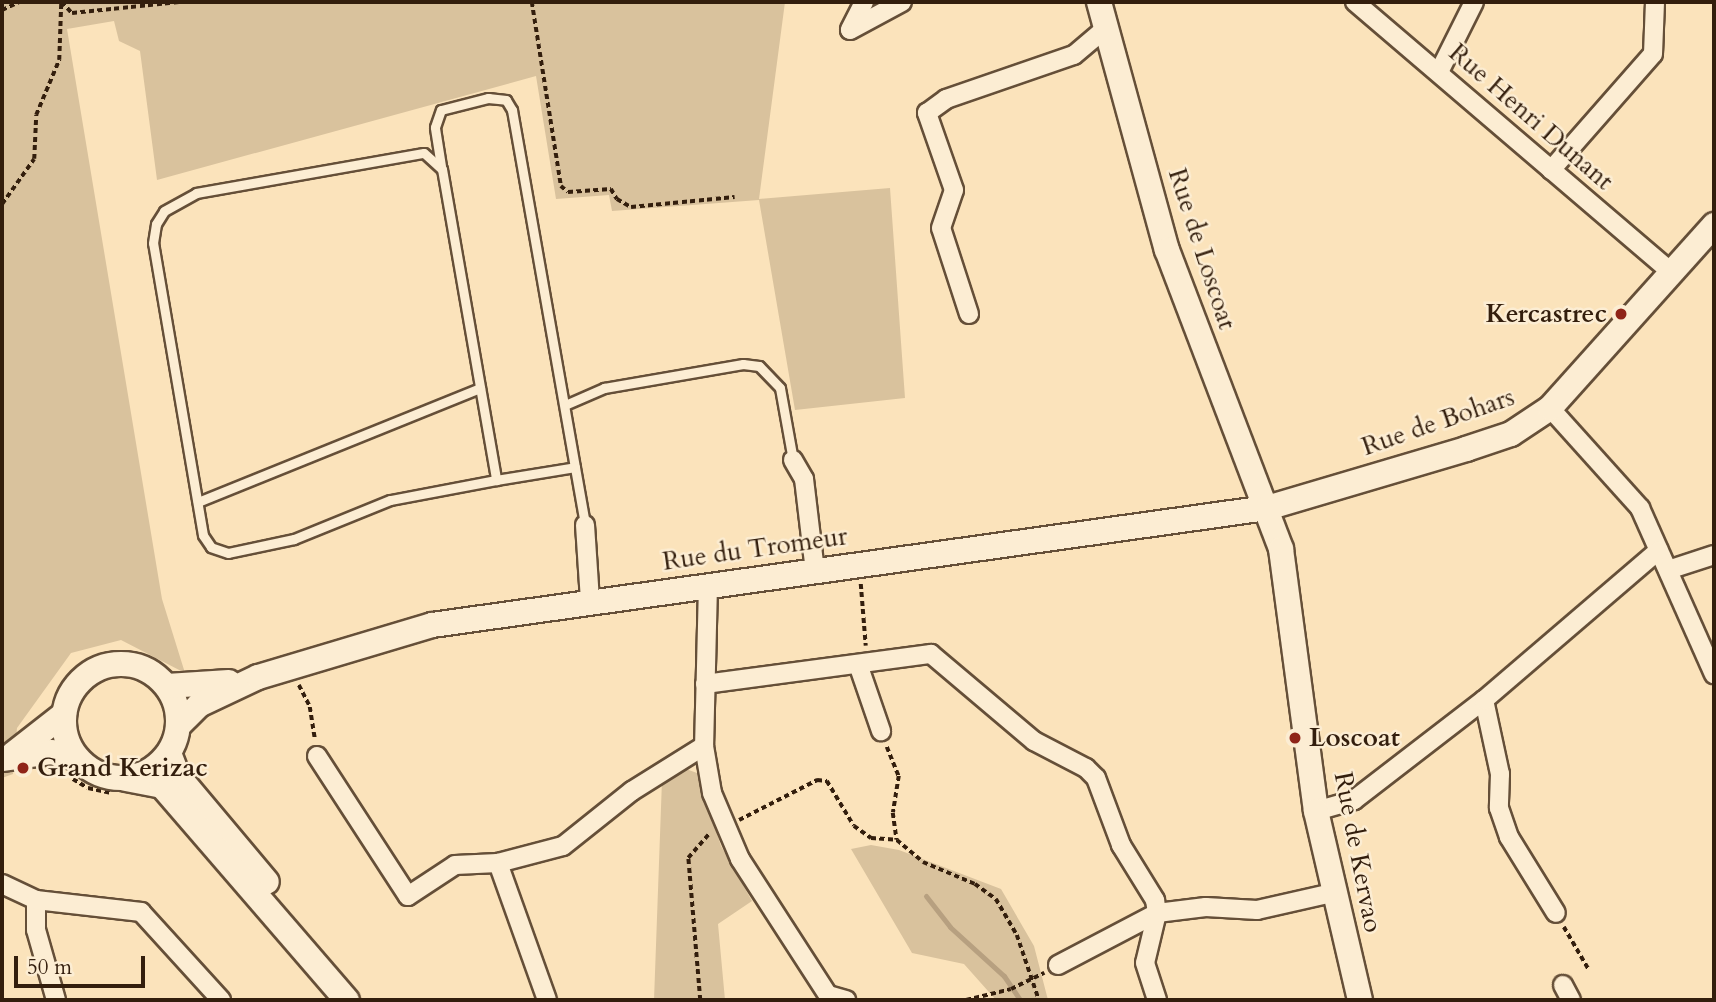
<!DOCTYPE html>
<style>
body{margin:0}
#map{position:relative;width:1716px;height:1002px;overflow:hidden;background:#fbe3bb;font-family:Cardo,serif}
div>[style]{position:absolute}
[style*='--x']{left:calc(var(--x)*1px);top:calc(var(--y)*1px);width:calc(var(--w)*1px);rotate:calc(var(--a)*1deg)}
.green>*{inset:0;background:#d9c29d}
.stream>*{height:5px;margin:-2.5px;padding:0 2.5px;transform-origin:2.5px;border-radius:2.5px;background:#b7a080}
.path>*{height:3.5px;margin-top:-1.75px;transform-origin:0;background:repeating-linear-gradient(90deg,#331e0d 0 5px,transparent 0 8.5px)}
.roads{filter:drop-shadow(2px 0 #654f38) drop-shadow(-2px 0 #654f38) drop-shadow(0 2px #654f38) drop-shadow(0 -2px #654f38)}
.lane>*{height:9px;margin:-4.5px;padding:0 4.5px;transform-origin:4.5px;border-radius:4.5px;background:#fcedd3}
.street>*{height:18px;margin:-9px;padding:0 9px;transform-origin:9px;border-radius:9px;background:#fcedd3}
.secondary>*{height:24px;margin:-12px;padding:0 12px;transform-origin:12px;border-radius:12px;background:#fcedd3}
.secondary>.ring{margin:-12px;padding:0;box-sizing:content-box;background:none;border:24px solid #fcedd3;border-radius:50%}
.dots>*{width:19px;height:19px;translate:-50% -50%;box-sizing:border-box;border:4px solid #fcedd3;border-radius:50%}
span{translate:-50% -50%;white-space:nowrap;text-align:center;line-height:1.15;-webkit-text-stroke:5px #fcedd3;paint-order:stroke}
.street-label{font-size:26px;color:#331e0d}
.poi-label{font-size:26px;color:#331e0d;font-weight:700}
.right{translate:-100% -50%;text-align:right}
.left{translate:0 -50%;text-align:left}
.frame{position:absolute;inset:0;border:4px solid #331e0d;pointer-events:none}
.scale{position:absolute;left:14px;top:956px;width:131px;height:32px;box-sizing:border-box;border:4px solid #331e0d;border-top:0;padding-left:9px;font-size:21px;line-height:24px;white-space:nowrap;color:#331e0d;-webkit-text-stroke:5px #fcedd3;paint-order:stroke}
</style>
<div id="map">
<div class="green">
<div style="clip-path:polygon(2px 2px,785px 2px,759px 199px,890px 188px,905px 398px,795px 410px,759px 200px,612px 211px,609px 195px,556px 199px,536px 76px,157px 180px,140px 51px,119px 41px,114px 21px,67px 29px,162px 599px,185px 673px,121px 640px,71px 653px,17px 728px,13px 774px,2px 778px)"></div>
<div style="clip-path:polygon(686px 769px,697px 773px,721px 846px,752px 901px,718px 924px,725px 1000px,654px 1000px,662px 780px)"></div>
<div style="clip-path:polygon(871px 845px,899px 850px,1001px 889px,1034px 946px,1048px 1000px,996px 1000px,964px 964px,912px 953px,851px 849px)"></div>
</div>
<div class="stream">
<div style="--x:926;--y:896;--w:39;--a:52"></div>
<div style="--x:950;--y:927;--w:73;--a:42.2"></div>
<div style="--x:1004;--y:976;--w:29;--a:56"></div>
</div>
<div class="path">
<div style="--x:62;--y:2;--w:15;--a:48"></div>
<div style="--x:72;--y:13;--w:110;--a:-5.8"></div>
<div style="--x:532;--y:2;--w:186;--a:81"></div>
<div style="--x:561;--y:186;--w:9;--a:41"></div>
<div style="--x:568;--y:192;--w:43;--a:-4"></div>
<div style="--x:611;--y:189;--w:12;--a:59"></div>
<div style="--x:617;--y:199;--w:16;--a:30"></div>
<div style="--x:631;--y:207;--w:104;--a:-5.5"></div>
<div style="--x:2;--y:10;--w:19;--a:-25"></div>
<div style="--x:2;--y:204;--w:55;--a:-54.6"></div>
<div style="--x:34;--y:159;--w:44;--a:-87.4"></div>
<div style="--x:36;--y:115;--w:60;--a:-67.3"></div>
<div style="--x:59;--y:60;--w:58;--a:-88"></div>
<div style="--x:861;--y:584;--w:62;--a:85.4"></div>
<div style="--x:299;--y:685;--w:25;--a:63"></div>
<div style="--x:310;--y:707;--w:33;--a:81"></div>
<div style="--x:887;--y:747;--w:31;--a:68"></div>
<div style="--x:899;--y:776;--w:37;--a:99"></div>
<div style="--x:893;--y:813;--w:27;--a:82"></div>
<div style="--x:897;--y:840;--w:34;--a:40"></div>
<div style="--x:923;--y:862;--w:56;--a:22.9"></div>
<div style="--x:975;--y:884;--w:26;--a:36"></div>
<div style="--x:996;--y:899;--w:42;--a:59.7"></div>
<div style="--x:1017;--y:935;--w:69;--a:71.3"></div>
<div style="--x:73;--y:779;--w:17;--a:31"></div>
<div style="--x:88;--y:788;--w:24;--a:12"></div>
<div style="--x:739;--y:820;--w:88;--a:-27.1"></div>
<div style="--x:817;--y:780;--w:10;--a:6"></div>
<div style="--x:827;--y:781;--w:52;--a:59"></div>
<div style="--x:854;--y:826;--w:21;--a:35"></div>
<div style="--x:871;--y:838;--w:26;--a:4"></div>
<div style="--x:1564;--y:927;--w:50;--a:59.8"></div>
<div style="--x:700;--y:1000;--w:143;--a:-94.8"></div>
<div style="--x:688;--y:858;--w:33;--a:-49"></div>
<div style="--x:966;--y:1000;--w:46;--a:-13.7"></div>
<div style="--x:1011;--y:989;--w:37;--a:-26"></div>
</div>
<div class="roads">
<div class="lane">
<div style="--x:424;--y:153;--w:24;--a:42"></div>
<div style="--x:442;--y:169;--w:316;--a:80.1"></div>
<div style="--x:496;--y:480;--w:108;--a:169.3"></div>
<div style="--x:390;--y:500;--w:104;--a:157.9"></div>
<div style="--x:294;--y:539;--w:67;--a:168"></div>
<div style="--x:228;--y:553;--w:18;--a:-161"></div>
<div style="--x:211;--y:547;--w:14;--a:-124"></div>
<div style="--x:203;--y:535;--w:296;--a:-99.7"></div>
<div style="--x:153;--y:243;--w:19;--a:-81"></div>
<div style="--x:156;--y:224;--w:15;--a:-58"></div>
<div style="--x:164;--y:211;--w:37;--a:-29"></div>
<div style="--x:196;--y:193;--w:231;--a:-10"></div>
<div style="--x:441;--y:166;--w:39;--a:-99"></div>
<div style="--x:435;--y:127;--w:18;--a:-71"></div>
<div style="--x:441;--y:110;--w:49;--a:-14.3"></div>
<div style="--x:488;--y:98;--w:18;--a:6"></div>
<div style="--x:506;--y:100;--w:12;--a:59"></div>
<div style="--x:512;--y:110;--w:421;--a:80"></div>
<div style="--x:565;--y:405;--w:43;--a:-23.6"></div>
<div style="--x:604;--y:388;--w:141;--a:-9.8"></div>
<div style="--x:743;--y:364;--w:16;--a:7"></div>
<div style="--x:759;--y:366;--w:30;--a:46"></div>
<div style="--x:780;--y:388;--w:73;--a:79.8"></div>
<div style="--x:496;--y:480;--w:80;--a:-9.3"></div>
<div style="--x:198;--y:502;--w:304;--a:-22"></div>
</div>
<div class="street">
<div style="--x:864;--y:2;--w:31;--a:117"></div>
<div style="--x:850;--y:30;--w:59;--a:-28.3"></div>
<div style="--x:1355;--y:2;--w:417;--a:40.5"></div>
<div style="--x:1439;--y:72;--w:78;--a:-63.4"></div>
<div style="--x:1551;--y:170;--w:154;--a:-48.7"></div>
<div style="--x:1653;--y:54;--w:52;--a:-87.8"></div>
<div style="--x:969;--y:314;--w:90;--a:-108"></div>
<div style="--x:941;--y:228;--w:40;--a:-71.1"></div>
<div style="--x:954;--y:190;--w:82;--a:-109.3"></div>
<div style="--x:927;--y:113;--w:24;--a:-36"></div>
<div style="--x:946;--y:99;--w:135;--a:-19"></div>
<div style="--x:1074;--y:55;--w:42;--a:-40.2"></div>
<div style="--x:1550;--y:408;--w:135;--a:48"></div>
<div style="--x:1640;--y:508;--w:182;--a:66"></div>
<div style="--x:793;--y:460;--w:22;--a:60"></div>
<div style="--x:804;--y:479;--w:93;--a:83.2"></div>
<div style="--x:585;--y:525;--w:76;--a:86.2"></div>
<div style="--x:1668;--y:570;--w:48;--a:-18.1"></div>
<div style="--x:708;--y:585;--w:161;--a:91.4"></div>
<div style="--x:704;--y:746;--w:48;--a:80.3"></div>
<div style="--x:712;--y:793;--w:72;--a:67"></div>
<div style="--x:740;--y:859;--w:162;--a:57.1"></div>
<div style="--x:828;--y:995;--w:19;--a:16"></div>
<div style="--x:859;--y:667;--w:68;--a:71"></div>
<div style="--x:705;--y:684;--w:228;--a:-7.6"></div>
<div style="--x:931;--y:654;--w:135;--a:40.2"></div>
<div style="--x:1034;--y:741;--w:59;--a:27.4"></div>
<div style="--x:1086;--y:768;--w:14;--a:45"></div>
<div style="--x:1096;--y:778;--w:72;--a:69.5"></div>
<div style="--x:1121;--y:845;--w:65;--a:58.3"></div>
<div style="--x:1155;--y:900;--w:13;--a:81"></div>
<div style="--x:1157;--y:913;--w:51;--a:103.5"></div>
<div style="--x:1145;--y:963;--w:39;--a:72"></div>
<div style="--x:1484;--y:700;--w:76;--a:77.8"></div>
<div style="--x:1500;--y:774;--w:34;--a:92"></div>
<div style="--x:1499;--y:808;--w:31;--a:71"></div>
<div style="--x:1509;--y:837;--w:89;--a:58.3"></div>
<div style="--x:317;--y:756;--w:167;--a:57"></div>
<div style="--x:408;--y:896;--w:56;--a:-33.4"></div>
<div style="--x:455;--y:865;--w:43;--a:-2.7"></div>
<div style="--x:498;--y:863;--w:67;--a:-14.7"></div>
<div style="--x:563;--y:846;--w:88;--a:-38.6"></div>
<div style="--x:632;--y:791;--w:85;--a:-32"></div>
<div style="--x:1316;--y:811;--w:40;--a:-16"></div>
<div style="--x:1354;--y:800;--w:164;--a:-37.6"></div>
<div style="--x:1484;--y:700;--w:230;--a:-40.6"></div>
<div style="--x:498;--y:863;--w:145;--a:70.3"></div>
<div style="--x:2;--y:884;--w:38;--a:25"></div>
<div style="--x:1058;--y:965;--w:112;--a:-27.7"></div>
<div style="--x:1157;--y:913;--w:49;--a:-7"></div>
<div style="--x:1206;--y:907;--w:51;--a:3.4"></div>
<div style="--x:1257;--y:910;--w:77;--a:-12.8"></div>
<div style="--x:1563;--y:985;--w:17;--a:62"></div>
<div style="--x:56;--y:1000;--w:73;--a:-105.9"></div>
<div style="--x:36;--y:930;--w:30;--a:-90"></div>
<div style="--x:36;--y:900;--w:106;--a:6.5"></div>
<div style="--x:141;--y:912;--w:119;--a:47.7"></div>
</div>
<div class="secondary">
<div style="--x:1099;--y:2;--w:257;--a:74.7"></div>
<div style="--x:1167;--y:250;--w:320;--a:69.1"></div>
<div style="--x:1281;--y:549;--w:264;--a:82.4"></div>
<div style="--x:1316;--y:811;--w:194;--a:76.9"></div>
<div class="ring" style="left:64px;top:664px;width:90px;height:90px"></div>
<div style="--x:167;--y:686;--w:62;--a:-3.7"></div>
<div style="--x:179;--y:725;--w:28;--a:-45"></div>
<div style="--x:199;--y:705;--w:65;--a:-25.4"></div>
<div style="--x:258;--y:677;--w:182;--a:-16.6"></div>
<div style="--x:432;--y:625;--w:843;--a:-7.98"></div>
<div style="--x:1267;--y:508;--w:208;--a:-16.5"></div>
<div style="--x:1466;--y:449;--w:47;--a:-18.4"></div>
<div style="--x:1511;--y:434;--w:47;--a:-33.7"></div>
<div style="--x:1550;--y:408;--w:246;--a:-48.1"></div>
<div style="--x:169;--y:753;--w:25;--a:69"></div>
<div style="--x:178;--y:776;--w:138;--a:50"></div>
<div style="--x:13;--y:754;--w:65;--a:-38.1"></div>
<div style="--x:2;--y:759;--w:49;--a:-8.1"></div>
<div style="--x:51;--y:752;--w:26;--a:13"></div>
<div style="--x:126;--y:779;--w:37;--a:11"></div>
<div style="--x:162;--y:786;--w:283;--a:49.2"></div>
</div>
</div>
<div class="dots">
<div style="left:1621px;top:314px;background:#8f2418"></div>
<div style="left:1295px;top:738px;background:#8f2418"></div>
<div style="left:23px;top:768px;background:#8f2418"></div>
</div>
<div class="street-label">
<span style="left:1531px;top:117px;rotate:41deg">Rue Henri Dunant</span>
<span style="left:1202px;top:249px;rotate:72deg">Rue de Loscoat</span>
<span style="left:1438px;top:422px;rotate:-19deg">Rue de Bohars</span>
<span style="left:755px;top:549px;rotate:-8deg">Rue du Tromeur</span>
<span style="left:1358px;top:852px;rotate:79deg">Rue de Kervao</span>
</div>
<div class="poi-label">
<span class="right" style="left:1607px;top:314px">Kercastrec</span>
<span class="left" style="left:1309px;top:738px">Loscoat</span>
<span class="left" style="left:37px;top:768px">Grand Kerizac</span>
</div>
<div class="frame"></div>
<div class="scale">50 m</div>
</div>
